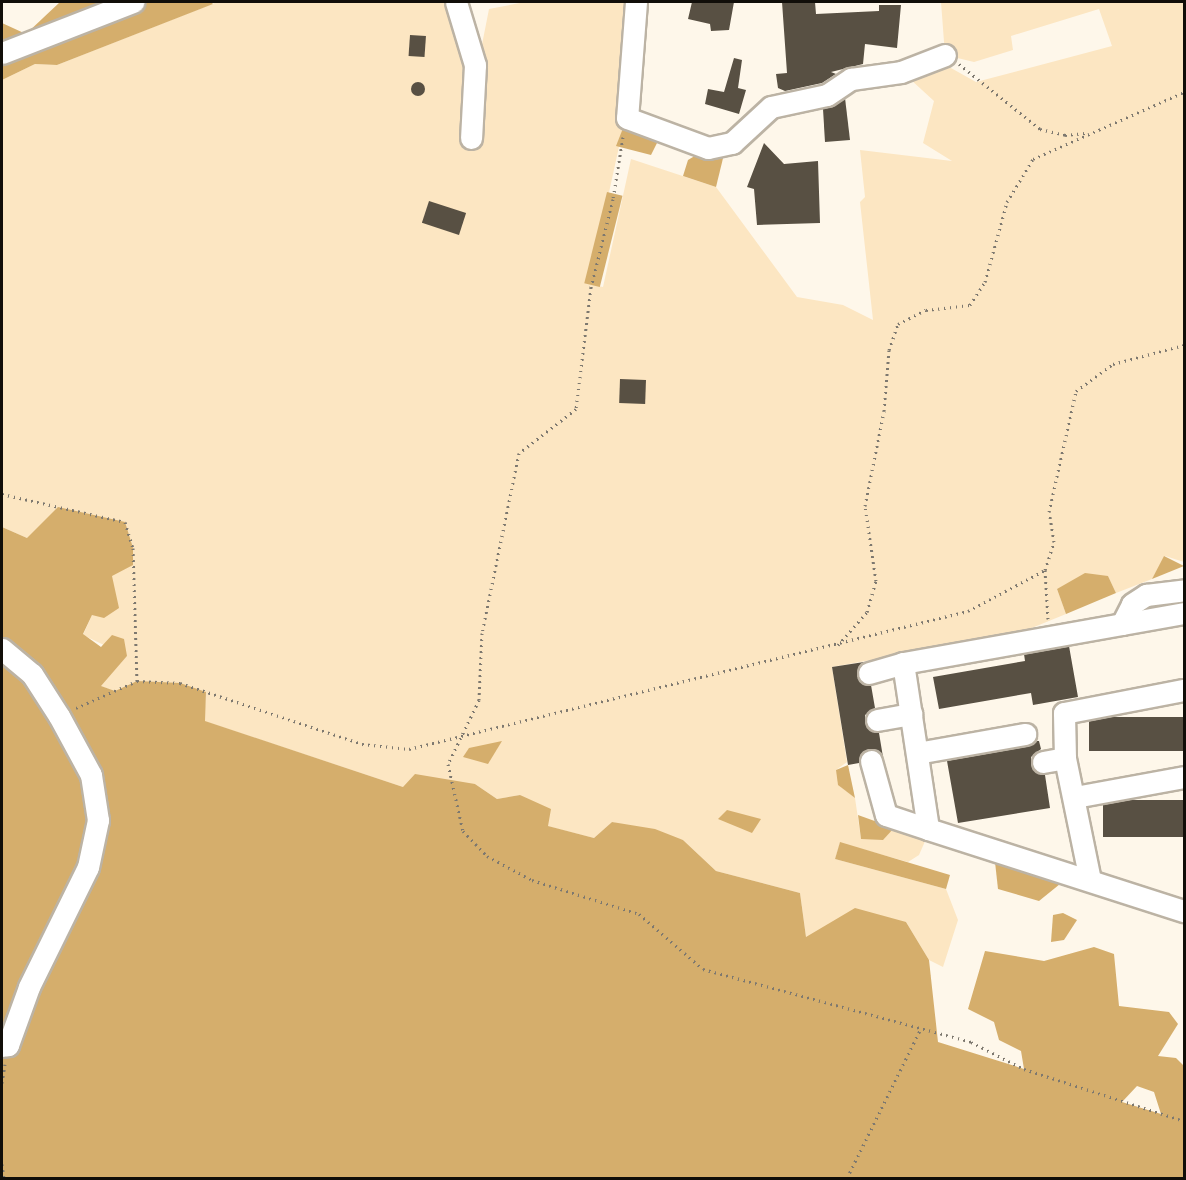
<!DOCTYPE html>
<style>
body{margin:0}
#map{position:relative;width:1186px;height:1180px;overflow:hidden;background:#fef7ea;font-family:"Source Sans 3",sans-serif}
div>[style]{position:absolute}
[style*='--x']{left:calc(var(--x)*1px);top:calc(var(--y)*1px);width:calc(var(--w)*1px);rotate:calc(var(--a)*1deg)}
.green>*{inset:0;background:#fce6c2}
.forest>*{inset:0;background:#d5ae6c;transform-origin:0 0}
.building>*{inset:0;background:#585043;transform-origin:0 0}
.round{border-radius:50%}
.path>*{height:3px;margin-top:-1.5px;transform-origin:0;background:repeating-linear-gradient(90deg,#7d786f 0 1.5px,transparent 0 6px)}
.roads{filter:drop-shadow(2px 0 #bcb3a4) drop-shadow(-2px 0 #bcb3a4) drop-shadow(0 2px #bcb3a4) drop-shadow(0 -2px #bcb3a4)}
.minor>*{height:21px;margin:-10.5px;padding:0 10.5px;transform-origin:10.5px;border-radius:10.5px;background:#fff}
span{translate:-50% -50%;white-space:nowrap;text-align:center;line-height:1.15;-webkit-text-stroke:6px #fef7ea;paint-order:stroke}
.frame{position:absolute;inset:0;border:3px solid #110e09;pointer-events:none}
</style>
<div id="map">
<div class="green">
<div style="clip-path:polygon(217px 2px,444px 2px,475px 80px,489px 9px,525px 2px,636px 2px,627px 110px,589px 284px,603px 287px,631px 159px,716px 187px,797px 297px,843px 305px,873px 320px,860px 202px,865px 197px,860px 150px,952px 161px,923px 143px,934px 101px,910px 79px,942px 63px,976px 82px,1112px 46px,1099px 9px,1011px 36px,1013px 50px,974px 62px,945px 55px,941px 2px,1184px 2px,1184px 562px,1165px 556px,1152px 579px,1116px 593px,1108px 576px,1057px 589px,1066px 614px,1017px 634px,832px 667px,847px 762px,836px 770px,841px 787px,855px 798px,861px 839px,894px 828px,926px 839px,919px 855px,908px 862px,840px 843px,835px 859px,946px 889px,958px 920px,943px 967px,929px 960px,906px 922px,806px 937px,800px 893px,716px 871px,683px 840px,612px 822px,594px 838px,547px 826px,520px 795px,497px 799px,475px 784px,403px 787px,204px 721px,206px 692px,137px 681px,115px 691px,100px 686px,127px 656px,83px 635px,92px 615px,27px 538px,2px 527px,2px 80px,35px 64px,57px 65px)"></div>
</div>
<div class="forest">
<div style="clip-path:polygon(60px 2px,211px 2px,213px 4px,57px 65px,35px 64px,2px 80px,2px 23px,26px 34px)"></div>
<div style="clip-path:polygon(627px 118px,662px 133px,651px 155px,616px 146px)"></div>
<div style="clip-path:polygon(726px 146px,716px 187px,683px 176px,688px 160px,708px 148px)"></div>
<div style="left:607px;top:192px;width:16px;height:94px;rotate:14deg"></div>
<div style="clip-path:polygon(evenodd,58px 507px,125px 522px,133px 548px,133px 565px,112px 576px,119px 608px,104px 618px,92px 615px,83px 634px,101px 647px,112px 635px,124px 639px,127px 656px,101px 686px,115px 691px,137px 681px,180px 683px,206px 692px,205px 721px,403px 787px,415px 774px,475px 784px,497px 799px,520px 795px,551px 809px,548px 826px,594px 838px,612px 822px,655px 829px,683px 840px,716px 871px,800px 893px,806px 937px,855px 908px,906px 922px,929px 960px,938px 1042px,1024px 1069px,1021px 1051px,999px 1040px,994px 1022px,968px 1009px,985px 951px,1044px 961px,1094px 947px,1114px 954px,1119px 1006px,1169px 1012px,1178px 1024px,1158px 1056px,1176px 1058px,1184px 1066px,1184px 1178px,2px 1178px,2px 527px,27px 538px,58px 507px,1137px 1086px,1154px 1092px,1161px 1114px,1122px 1102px,1137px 1086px)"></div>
<div style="clip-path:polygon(1164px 556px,1184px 566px,1152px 579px)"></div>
<div style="clip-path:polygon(1085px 573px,1108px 576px,1116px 593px,1066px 614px,1057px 589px)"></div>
<div style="clip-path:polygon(502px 741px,488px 764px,463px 757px,469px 748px)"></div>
<div style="clip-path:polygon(848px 765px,855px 798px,838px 785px,836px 770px)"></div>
<div style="clip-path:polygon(727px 810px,761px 819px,752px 833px,718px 819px)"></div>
<div style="clip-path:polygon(858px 815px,894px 828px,883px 840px,861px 839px)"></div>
<div style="clip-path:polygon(840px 842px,950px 875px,946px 889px,835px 859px)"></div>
<div style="clip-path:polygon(995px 862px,1060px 884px,1039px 901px,998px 889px)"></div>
<div style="clip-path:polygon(1063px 913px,1077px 920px,1064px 940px,1051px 942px,1053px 915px)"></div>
</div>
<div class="building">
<div style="clip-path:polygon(692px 2px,734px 2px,729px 30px,711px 31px,710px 24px,688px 19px)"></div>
<div style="clip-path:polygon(782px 2px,815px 2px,816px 14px,879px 11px,879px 5px,901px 5px,897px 48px,865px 44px,863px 64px,831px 72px,836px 74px,822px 83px,785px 91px,778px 88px,776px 74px,787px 73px)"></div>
<div style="left:410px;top:35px;width:16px;height:21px;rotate:4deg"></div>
<div style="clip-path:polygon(734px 58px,742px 60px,738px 88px,746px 90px,739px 114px,705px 104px,708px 89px,724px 92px)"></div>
<div class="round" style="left:411px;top:82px;width:14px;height:14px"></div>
<div style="clip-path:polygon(845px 98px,850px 140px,825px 142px,823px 109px)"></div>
<div style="clip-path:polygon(764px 143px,784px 164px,818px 161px,820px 223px,757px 225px,754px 189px,747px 187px)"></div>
<div style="left:429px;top:201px;width:39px;height:23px;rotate:18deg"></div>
<div style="left:620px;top:379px;width:26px;height:24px;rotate:2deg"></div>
<div style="clip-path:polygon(1069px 646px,1078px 697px,1033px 705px,1031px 693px,939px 709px,933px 677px,1025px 661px,1024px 654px)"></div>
<div style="clip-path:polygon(864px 662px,857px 676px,871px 685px,875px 708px,865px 715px,865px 723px,879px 733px,883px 757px,868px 749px,859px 763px,848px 765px,832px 667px)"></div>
<div style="left:1185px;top:717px;width:34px;height:96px;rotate:90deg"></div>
<div style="clip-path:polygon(1035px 741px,1039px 741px,1041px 749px,1031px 757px,1031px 765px,1045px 775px,1050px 808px,958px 823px,947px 761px)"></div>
<div style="left:1185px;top:800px;width:37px;height:82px;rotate:90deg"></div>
</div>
<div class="path">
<div style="--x:959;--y:64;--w:104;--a:38.7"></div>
<div style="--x:1040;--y:129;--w:26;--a:13"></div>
<div style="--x:1065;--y:135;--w:20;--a:-6"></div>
<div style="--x:623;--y:137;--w:63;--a:99.2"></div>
<div style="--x:613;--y:199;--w:91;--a:104"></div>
<div style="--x:591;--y:287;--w:123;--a:97"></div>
<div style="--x:576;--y:409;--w:72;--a:142.3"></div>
<div style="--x:519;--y:453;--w:184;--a:101.6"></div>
<div style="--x:482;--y:633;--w:67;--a:92.6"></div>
<div style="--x:479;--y:700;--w:71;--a:115.8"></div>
<div style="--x:448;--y:764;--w:69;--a:77.4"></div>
<div style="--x:463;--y:831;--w:35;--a:46"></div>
<div style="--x:487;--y:856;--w:51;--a:28.1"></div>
<div style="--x:532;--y:880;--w:112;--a:17.6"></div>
<div style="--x:639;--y:914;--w:84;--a:40.7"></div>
<div style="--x:703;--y:969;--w:278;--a:15.2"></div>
<div style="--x:971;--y:1042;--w:59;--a:27"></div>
<div style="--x:1024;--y:1069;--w:168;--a:18"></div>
<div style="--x:2;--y:494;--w:126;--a:12.8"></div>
<div style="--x:125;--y:522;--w:27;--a:73"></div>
<div style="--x:133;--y:548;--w:133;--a:88.3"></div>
<div style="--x:1048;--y:619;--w:49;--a:-93.5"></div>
<div style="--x:1045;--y:570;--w:29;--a:-72"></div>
<div style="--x:1054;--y:542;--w:30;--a:-99"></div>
<div style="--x:1049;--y:512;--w:124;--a:-77.4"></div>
<div style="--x:1076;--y:391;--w:46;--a:-36.1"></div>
<div style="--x:1113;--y:364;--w:73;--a:-15"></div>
<div style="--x:838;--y:645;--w:44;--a:-48.7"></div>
<div style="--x:867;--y:612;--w:32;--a:-74"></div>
<div style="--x:876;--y:581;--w:76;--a:-98.3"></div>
<div style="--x:865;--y:506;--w:97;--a:-78.7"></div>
<div style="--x:884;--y:411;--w:61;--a:-85.3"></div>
<div style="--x:889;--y:350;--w:28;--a:-71"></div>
<div style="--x:898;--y:324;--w:31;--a:-27"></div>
<div style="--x:926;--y:310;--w:44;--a:-6.5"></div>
<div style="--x:970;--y:305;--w:27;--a:-57"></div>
<div style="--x:985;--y:282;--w:83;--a:-74.6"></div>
<div style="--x:1007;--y:202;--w:50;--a:-58.8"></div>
<div style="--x:1033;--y:159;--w:165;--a:-23.9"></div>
<div style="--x:76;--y:708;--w:67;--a:-23.9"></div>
<div style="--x:137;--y:681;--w:43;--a:2.7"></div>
<div style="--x:180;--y:683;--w:192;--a:18.5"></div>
<div style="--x:362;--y:744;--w:47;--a:6.1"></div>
<div style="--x:409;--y:749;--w:576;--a:-13.87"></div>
<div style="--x:968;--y:611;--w:87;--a:-28"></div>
<div style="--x:2;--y:1083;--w:19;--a:-81"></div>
<div style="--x:2;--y:1164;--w:14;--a:82"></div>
<div style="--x:847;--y:1178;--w:167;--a:-63.7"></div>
</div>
<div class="roads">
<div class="minor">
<div style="--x:456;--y:2;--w:66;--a:73.2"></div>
<div style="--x:475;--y:65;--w:73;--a:93.1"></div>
<div style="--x:636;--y:2;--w:116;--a:94.4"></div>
<div style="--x:627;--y:118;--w:86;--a:20.3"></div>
<div style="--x:708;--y:148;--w:25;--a:-12"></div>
<div style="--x:732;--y:143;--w:53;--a:-42.7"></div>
<div style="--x:771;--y:107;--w:57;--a:-12.1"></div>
<div style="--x:827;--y:95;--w:29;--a:-34"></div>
<div style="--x:851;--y:79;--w:50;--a:-8"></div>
<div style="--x:901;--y:72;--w:47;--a:-21.1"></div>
<div style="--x:2;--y:53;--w:141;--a:-21.3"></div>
<div style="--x:1184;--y:613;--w:285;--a:169.9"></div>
<div style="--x:903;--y:663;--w:168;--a:81.4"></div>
<div style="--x:928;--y:829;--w:269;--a:17.8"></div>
<div style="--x:1122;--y:624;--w:22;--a:-63"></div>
<div style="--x:1132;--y:604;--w:17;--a:-33"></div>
<div style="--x:1146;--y:595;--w:38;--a:-7"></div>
<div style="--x:2;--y:649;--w:39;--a:40"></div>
<div style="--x:32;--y:674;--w:50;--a:57.3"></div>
<div style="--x:59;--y:716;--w:67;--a:61.5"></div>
<div style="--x:91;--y:775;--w:46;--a:81.2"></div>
<div style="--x:98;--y:820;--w:48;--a:102"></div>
<div style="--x:88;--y:867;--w:134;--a:116.2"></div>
<div style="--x:29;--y:987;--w:62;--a:109.9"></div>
<div style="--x:8;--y:1045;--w:6;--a:171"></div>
<div style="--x:869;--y:673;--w:35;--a:-16"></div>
<div style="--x:877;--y:720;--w:35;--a:-10"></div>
<div style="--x:917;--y:753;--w:110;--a:-10"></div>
<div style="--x:871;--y:761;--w:56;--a:74.5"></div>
<div style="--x:886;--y:815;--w:44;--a:18.4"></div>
<div style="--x:1043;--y:762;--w:22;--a:-10"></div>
<div style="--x:1075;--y:797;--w:111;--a:-10.4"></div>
<div style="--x:1090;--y:880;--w:125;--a:-101.6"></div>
<div style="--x:1065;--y:758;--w:45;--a:-91.3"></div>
<div style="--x:1064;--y:713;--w:122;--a:-10.9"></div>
</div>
</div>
<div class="frame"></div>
</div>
